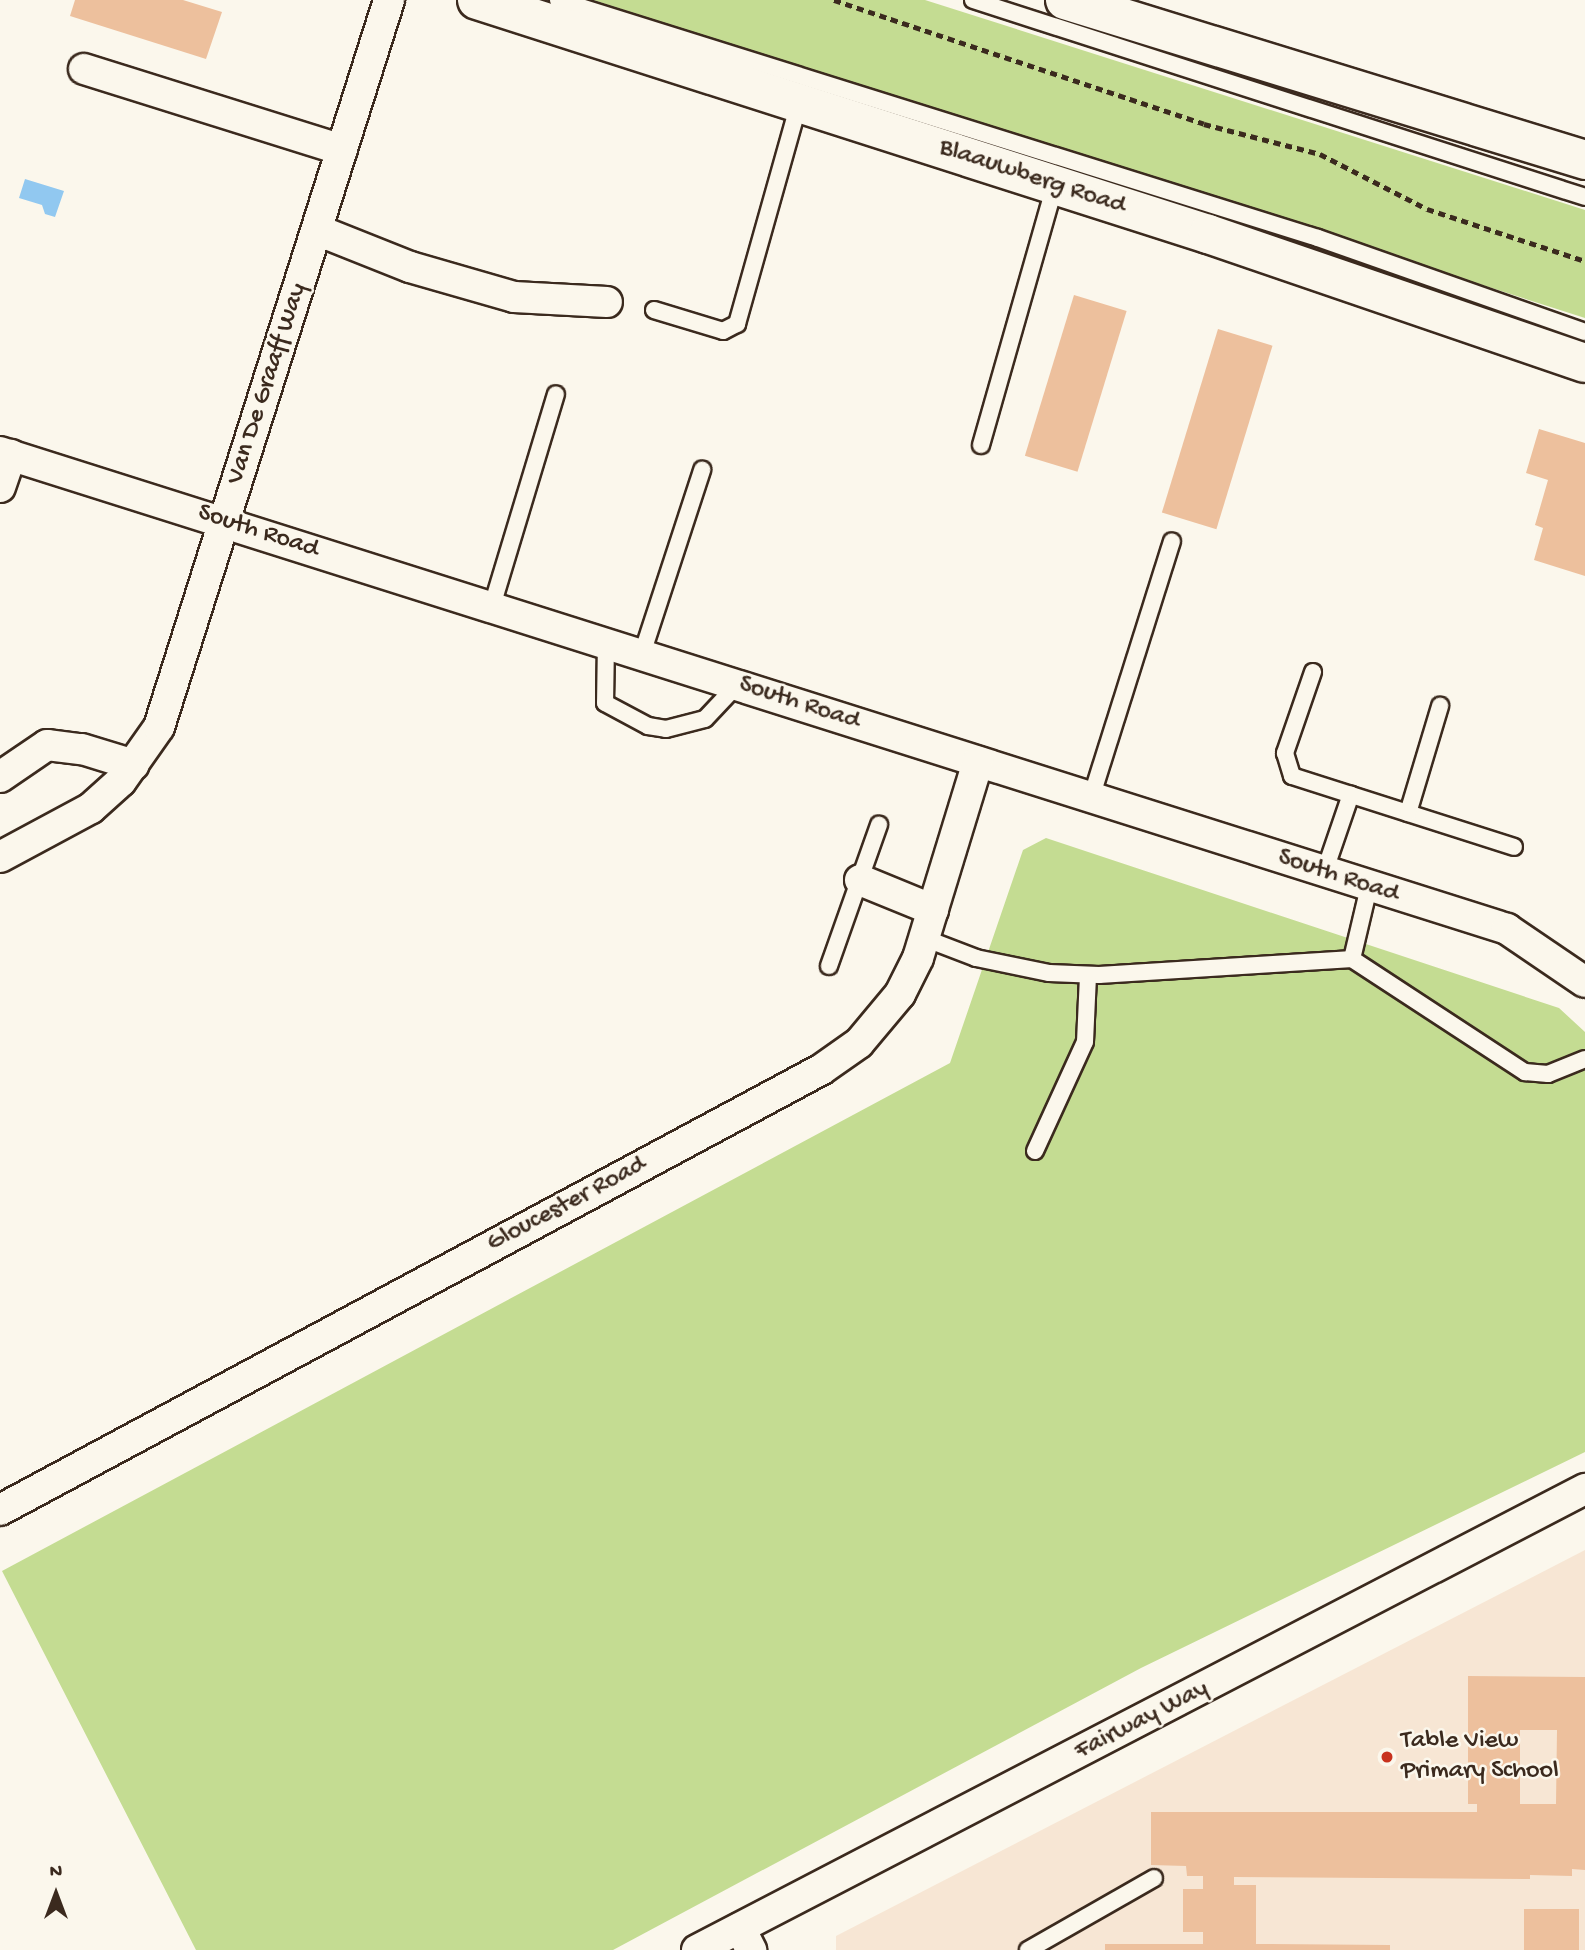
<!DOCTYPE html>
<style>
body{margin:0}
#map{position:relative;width:1585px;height:1950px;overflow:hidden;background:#fbf7ec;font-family:"Gochi Hand",sans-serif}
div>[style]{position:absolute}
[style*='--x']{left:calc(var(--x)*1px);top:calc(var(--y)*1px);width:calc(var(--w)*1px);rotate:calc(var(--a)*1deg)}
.built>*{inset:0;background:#f7e6d4}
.green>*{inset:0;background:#c4dc92}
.water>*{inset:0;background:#91c8f0}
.building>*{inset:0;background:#edc09d;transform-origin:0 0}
.path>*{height:4.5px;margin-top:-2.25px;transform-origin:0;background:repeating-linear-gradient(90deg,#3b2a1e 0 7px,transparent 0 12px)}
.roads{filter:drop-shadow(2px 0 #3b2a1e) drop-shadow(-2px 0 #3b2a1e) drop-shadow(0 2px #3b2a1e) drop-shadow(0 -2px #3b2a1e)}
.service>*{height:16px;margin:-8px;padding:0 8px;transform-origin:8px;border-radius:8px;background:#fbf7ec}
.minor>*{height:30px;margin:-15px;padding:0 15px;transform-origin:15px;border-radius:15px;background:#fbf7ec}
.primary>*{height:38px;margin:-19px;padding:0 19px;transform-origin:19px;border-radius:19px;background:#fbf7ec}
.dots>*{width:19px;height:19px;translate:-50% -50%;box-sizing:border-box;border:4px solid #fbf7ec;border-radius:50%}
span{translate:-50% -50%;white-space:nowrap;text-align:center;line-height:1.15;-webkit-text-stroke:5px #fbf7ec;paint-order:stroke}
.street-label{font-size:26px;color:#3b2a1e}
.poi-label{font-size:26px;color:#3b2a1e}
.left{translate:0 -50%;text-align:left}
.north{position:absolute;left:21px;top:1859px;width:70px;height:70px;-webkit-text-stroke:5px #fbf7ec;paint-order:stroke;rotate:0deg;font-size:19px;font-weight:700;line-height:28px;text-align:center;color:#3b2a1e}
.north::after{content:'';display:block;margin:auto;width:24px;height:32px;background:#3b2a1e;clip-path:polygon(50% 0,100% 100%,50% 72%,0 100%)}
</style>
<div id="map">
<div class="built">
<div style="clip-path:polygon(1585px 1550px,1585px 1950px,836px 1950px,836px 1936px)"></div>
</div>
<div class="green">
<div style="clip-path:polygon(593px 0,925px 0,1585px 210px,1585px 318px)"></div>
<div style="clip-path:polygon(1046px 838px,1559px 1008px,1585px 1032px,1585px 1452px,1141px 1668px,613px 1950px,196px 1950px,2px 1571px,950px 1063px,1023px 850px)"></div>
</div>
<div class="water">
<div style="clip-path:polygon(25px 179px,64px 191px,55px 217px,45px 214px,42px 205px,19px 198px)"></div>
</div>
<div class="building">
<div style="clip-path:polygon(75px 0,183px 0,222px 12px,206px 59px,70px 16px)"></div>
<div style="left:1074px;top:295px;width:55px;height:168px;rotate:17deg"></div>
<div style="left:1218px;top:329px;width:57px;height:192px;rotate:17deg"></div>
<div style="clip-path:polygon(1539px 429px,1585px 443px,1585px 576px,1534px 560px,1543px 528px,1535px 525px,1548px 480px,1526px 473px)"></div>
<div style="clip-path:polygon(evenodd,1468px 1676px,1585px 1677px,1585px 1870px,1572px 1869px,1572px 1876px,1530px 1875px,1530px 1879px,1234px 1877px,1234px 1885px,1256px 1885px,1256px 1944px,1390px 1945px,1390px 1950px,1105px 1950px,1105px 1944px,1203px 1944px,1203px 1932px,1183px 1932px,1183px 1889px,1203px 1889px,1203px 1876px,1187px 1876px,1186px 1866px,1151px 1865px,1151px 1812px,1477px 1812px,1477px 1804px,1468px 1804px,1468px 1676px,1520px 1730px,1557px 1730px,1556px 1804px,1520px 1804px,1520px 1730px)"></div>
<div style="left:1524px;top:1909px;width:55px;height:41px"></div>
</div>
<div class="path">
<div style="--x:834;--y:0;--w:390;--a:18.5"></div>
<div style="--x:1204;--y:124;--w:120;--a:14.5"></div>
<div style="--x:1320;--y:154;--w:120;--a:27.2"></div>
<div style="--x:1427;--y:209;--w:166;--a:18.2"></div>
</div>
<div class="roads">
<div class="service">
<div style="--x:558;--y:0;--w:796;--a:17.39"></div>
<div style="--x:1318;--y:238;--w:283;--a:19.4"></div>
<div style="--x:973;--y:0;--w:643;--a:17.84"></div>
<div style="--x:654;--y:310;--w:72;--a:16.9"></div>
<div style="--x:723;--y:331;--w:16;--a:-27"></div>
<div style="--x:737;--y:324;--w:230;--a:-74.3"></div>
<div style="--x:981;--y:445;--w:270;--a:-74.1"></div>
<div style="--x:492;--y:606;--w:221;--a:-73.2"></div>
<div style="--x:606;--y:642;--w:61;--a:90.9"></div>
<div style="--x:605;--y:703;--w:49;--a:28.1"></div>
<div style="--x:648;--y:726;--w:18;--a:9"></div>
<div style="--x:666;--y:729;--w:40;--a:-14.4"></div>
<div style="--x:705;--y:719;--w:48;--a:-46.7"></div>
<div style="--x:642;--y:654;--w:194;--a:-71.9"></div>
<div style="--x:1313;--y:672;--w:86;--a:109.1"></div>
<div style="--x:1285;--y:753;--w:24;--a:73"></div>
<div style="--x:1292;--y:776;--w:233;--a:17.7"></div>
<div style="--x:1091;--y:798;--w:269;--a:-72.5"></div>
<div style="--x:1408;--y:813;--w:112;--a:-73.3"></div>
<div style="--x:1324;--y:873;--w:83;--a:-71.1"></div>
<div style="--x:1369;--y:887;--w:74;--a:103.3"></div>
<div style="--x:1352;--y:959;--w:207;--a:33.2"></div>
<div style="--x:1525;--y:1072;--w:23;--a:5"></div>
<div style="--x:1548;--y:1074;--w:40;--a:-22"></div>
<div style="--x:924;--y:938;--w:56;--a:21"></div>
<div style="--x:976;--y:958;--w:75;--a:11.6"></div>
<div style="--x:1049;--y:973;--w:50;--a:2.3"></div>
<div style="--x:1099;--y:975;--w:254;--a:-3.6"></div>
<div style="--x:829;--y:966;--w:150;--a:-70.5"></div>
<div style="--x:1035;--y:1151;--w:120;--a:-65.4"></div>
<div style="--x:1085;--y:1042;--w:67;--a:-87.4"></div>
<div style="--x:1028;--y:1950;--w:145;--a:-29.7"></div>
</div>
<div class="minor">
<div style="--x:84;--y:69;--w:270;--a:17.4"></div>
<div style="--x:317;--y:230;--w:100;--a:21.7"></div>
<div style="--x:410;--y:267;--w:108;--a:16.1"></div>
<div style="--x:514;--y:297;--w:93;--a:3.1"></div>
<div style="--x:0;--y:452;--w:1581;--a:17.56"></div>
<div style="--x:1507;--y:929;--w:94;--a:34.2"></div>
<div style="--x:0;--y:487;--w:34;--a:-71"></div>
<div style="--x:0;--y:777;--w:57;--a:-34.2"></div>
<div style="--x:47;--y:745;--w:35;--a:7"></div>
<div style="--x:82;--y:749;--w:54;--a:17.1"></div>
<div style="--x:0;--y:857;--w:103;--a:-28.3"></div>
<div style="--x:91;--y:808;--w:40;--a:-42"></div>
<div style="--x:121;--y:781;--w:66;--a:-54.9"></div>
<div style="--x:159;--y:727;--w:763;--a:-72.44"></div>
<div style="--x:860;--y:880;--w:79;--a:22.3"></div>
<div style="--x:0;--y:1510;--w:933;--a:-28.21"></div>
<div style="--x:822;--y:1069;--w:45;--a:-35.1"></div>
<div style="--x:859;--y:1043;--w:64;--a:-50.1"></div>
<div style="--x:900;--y:994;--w:40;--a:-63.4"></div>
<div style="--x:918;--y:958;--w:205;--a:-73"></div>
<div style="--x:740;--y:1928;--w:25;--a:63"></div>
<div style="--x:697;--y:1950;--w:1001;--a:-27.44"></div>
</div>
<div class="primary">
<div style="--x:477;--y:0;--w:768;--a:17.75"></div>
<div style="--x:1208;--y:234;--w:398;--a:18.9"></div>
<div style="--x:1065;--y:0;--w:544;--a:17.1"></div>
</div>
</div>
<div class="dots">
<div style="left:1387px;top:1757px;background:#c8321e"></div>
</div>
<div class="street-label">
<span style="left:1032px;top:178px;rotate:18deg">Blaauwberg Road</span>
<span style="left:268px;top:384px;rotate:-72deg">Van De Graaff Way</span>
<span style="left:258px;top:532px;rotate:18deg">South Road</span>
<span style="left:799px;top:704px;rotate:18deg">South Road</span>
<span style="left:1338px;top:877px;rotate:18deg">South Road</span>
<span style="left:567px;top:1205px;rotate:-28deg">Gloucester Road</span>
<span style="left:1142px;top:1721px;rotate:-27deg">Fairway Way</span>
</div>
<div class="poi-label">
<span class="left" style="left:1401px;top:1757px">Table View<br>Primary School</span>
</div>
<div class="north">N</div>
</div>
